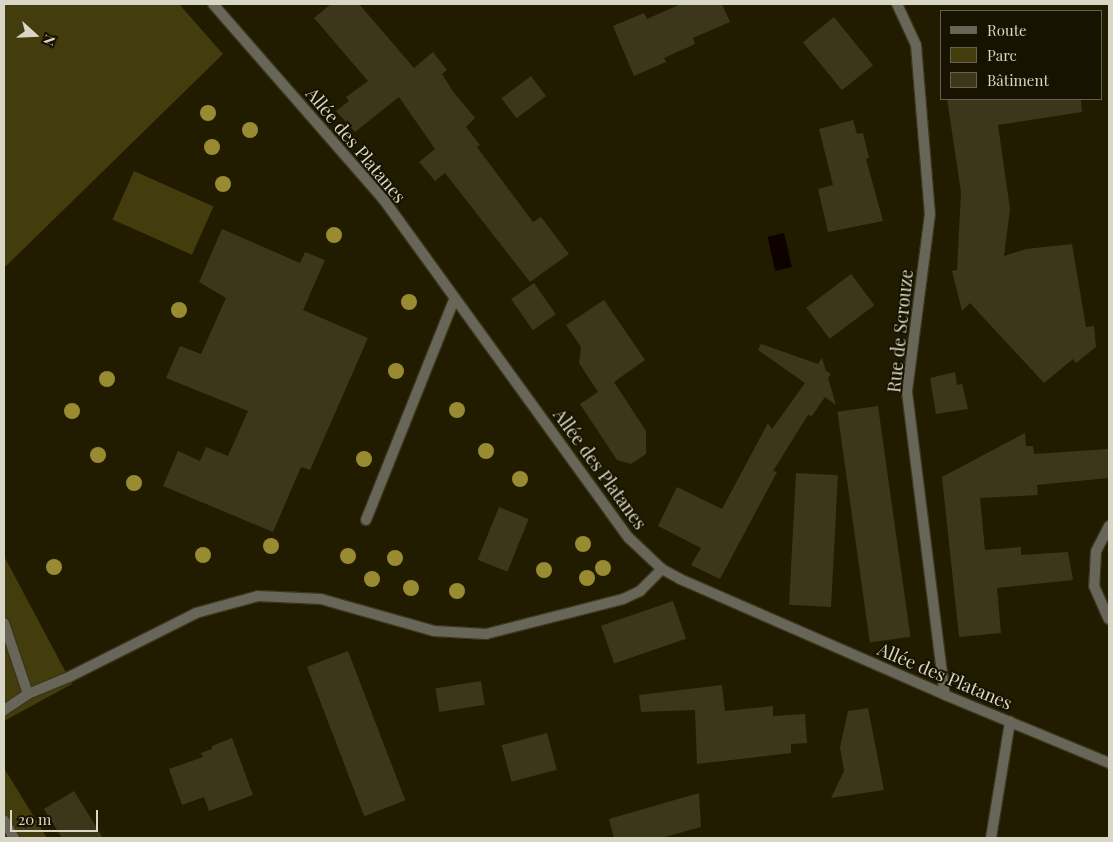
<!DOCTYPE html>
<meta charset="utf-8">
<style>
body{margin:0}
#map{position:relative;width:1113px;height:842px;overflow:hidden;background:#211c00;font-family:"Playfair Display",serif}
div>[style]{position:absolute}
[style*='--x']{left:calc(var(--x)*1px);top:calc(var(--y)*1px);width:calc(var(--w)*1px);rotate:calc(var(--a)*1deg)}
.green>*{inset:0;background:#433c0c;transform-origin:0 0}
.water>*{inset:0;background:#0d0200;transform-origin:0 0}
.building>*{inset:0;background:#3c371a;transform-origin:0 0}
.roads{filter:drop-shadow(1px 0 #3b361c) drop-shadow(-1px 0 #3b361c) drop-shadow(0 1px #3b361c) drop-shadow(0 -1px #3b361c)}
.lane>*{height:10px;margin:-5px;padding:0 5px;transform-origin:5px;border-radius:5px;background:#686658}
.street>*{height:10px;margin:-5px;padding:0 5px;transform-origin:5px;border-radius:5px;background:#686658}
.trees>*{width:16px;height:16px;margin:-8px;border-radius:50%;background:#998b32}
span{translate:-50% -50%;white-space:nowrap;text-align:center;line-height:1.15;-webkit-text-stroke:4px #181300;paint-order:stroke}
.street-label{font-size:18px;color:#d8d6c5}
.frame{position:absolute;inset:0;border:5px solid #d8d6c5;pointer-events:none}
.legend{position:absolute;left:940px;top:10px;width:162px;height:90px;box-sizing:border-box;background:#181300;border:1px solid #65614f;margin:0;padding:6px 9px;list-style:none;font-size:15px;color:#d8d6c5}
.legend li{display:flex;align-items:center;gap:10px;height:25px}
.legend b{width:25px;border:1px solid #65614f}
.north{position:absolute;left:10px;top:10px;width:50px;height:50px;-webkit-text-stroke:4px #181300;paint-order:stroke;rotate:110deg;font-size:14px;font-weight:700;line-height:20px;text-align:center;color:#d8d6c5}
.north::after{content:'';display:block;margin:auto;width:18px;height:22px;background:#d8d6c5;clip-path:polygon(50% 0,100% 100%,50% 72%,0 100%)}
.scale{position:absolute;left:10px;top:810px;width:88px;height:22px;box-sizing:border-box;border:2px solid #d8d6c5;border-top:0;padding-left:6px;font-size:15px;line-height:18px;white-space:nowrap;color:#d8d6c5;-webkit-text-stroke:4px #181300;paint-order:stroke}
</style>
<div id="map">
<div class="green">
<div style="clip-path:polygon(4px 4px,179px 4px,223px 54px,4px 268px)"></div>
<div style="left:134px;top:171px;width:87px;height:53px;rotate:24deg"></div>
<div style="clip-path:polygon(4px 556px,72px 684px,4px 721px)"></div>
<div style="clip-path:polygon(4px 768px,47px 838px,4px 838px)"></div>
</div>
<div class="water">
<div style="left:784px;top:233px;width:35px;height:17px;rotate:77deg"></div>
</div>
<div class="building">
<div style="clip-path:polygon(331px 4px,359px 4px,414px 68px,433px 52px,447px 70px,442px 74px,454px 93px,475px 118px,466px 127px,480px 145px,477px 147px,533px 222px,541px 217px,569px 254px,530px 282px,445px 173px,435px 181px,419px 162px,435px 149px,399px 97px,355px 132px,336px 111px,349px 101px,346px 97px,368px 81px,314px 18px)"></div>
<div style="clip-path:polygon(681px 4px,722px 4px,730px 22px,693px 38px,695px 44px,664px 58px,666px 62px,634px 76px,613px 26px,644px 13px,647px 19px)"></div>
<div style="left:834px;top:17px;width:62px;height:40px;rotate:51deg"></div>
<div style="left:531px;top:76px;width:25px;height:37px;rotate:53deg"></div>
<div style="clip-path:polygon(947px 99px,1081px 99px,1082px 112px,998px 125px,1010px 209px,1004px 256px,1026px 249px,1072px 244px,1086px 327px,1094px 326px,1096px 347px,1076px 363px,1073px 359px,1044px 383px,970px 303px,962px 311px,952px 271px,957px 270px,961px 192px)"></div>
<div style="clip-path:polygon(853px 120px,857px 134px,863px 133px,869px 158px,866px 159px,883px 221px,828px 232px,818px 189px,833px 185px,819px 129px)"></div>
<div style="clip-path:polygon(222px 229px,300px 263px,305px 252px,325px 260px,303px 310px,368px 338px,310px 470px,301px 467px,273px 532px,163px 486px,178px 451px,200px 461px,206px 447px,228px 456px,248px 411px,166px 378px,180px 346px,201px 354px,226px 298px,199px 282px)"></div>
<div style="left:851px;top:274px;width:39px;height:56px;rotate:53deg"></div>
<div style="left:534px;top:283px;width:38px;height:28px;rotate:55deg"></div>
<div style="clip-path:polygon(604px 300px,645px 360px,614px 382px,646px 431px,646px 454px,631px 464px,617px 460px,580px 404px,598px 392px,579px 363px,581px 347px,566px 325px)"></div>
<div style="clip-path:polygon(761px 344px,818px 364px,822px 358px,826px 371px,831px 374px,828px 378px,836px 405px,825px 397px,812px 416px,808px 415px,773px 471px,777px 472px,720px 579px,691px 565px,701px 548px,658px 526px,677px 487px,722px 509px,768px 423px,772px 429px,805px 383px,758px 350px)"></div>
<div style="clip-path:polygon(955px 372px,957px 385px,962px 384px,968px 409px,936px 414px,930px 378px)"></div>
<div style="left:878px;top:406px;width:233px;height:41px;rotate:82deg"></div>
<div style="clip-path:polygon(1025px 433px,1026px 446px,1033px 446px,1034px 454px,1109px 449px,1109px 478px,1037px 485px,1038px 495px,980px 498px,985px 550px,1021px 547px,1021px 555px,1068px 552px,1073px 580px,997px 588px,1001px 633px,959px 637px,942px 477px)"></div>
<div style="left:796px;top:473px;width:42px;height:132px;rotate:3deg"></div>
<div style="left:499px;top:507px;width:32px;height:57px;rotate:22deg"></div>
<div style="left:673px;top:601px;width:40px;height:76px;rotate:71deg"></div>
<div style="left:348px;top:651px;width:160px;height:44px;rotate:69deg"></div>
<div style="left:481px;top:681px;width:24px;height:46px;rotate:81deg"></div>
<div style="clip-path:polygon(722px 685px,725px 711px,773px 706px,773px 716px,805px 714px,807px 743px,791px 744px,791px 753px,697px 764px,695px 710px,641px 712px,639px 695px)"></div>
<div style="clip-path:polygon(868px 708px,884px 790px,831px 798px,844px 771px,840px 747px,848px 711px)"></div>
<div style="left:547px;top:733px;width:38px;height:47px;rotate:75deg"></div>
<div style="clip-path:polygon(232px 738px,253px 795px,209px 811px,204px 797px,182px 805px,169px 769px,203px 757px,201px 753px,212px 749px,212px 746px)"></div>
<div style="clip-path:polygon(74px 791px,103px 838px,62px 838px,44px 809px)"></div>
<div style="clip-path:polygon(699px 793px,701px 827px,661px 838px,614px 838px,609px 819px)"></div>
</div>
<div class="roads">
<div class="lane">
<div style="--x:366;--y:520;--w:239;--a:-68.2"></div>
<div style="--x:4;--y:623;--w:75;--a:71.3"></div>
<div style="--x:28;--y:694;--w:29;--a:146"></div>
<div style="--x:28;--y:694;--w:44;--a:-22.5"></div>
<div style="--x:4;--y:820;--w:21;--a:61"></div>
</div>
<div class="street">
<div style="--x:213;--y:4;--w:260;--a:48.9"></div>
<div style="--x:384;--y:200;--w:417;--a:54.1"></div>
<div style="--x:629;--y:538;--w:45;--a:43.2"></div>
<div style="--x:662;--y:569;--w:21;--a:29"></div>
<div style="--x:680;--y:579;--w:289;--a:23.6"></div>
<div style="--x:945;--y:695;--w:178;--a:22.5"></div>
<div style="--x:897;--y:4;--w:45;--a:65.1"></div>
<div style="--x:916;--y:45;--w:170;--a:85.3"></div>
<div style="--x:930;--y:214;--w:179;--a:97.4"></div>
<div style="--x:907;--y:392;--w:305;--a:82.9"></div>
<div style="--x:1109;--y:526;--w:29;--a:117"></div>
<div style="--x:1096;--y:552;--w:34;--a:93"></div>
<div style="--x:1094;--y:586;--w:36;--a:66"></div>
<div style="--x:69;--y:677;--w:142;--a:-26.7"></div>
<div style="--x:196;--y:613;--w:64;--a:-15.3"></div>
<div style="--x:258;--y:596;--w:63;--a:2.7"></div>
<div style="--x:321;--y:599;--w:117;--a:15.8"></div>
<div style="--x:434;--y:631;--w:52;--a:3.3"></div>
<div style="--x:486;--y:634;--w:141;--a:-14.3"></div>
<div style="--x:623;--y:599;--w:19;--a:-25"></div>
<div style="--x:640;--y:591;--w:31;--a:-45"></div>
<div style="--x:991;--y:838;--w:118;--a:-80.7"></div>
</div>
</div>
<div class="trees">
<div style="left:208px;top:113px"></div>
<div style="left:250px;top:130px"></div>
<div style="left:212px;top:147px"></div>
<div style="left:223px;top:184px"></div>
<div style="left:334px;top:235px"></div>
<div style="left:409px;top:302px"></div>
<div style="left:179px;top:310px"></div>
<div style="left:396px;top:371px"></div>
<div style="left:107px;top:379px"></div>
<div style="left:457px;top:410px"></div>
<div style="left:72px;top:411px"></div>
<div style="left:486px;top:451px"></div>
<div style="left:98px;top:455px"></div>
<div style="left:364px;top:459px"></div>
<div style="left:520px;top:479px"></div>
<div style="left:134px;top:483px"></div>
<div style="left:583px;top:544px"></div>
<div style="left:271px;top:546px"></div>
<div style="left:203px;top:555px"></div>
<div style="left:348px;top:556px"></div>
<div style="left:395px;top:558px"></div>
<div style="left:54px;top:567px"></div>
<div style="left:603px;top:568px"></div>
<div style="left:544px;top:570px"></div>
<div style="left:587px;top:578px"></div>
<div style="left:372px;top:579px"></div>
<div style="left:411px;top:588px"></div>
<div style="left:457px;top:591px"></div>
</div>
<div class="street-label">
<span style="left:356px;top:145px;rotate:50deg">Allée des Platanes</span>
<span style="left:900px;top:331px;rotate:-84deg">Rue de Scrouze</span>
<span style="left:600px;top:469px;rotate:54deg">Allée des Platanes</span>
<span style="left:945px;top:676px;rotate:23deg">Allée des Platanes</span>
</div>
<div class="frame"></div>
<ul class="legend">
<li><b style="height:6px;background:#686658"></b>Route</li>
<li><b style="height:14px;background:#433c0c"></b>Parc</li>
<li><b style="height:14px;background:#3c371a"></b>Bâtiment</li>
</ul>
<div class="north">N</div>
<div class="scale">20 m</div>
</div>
